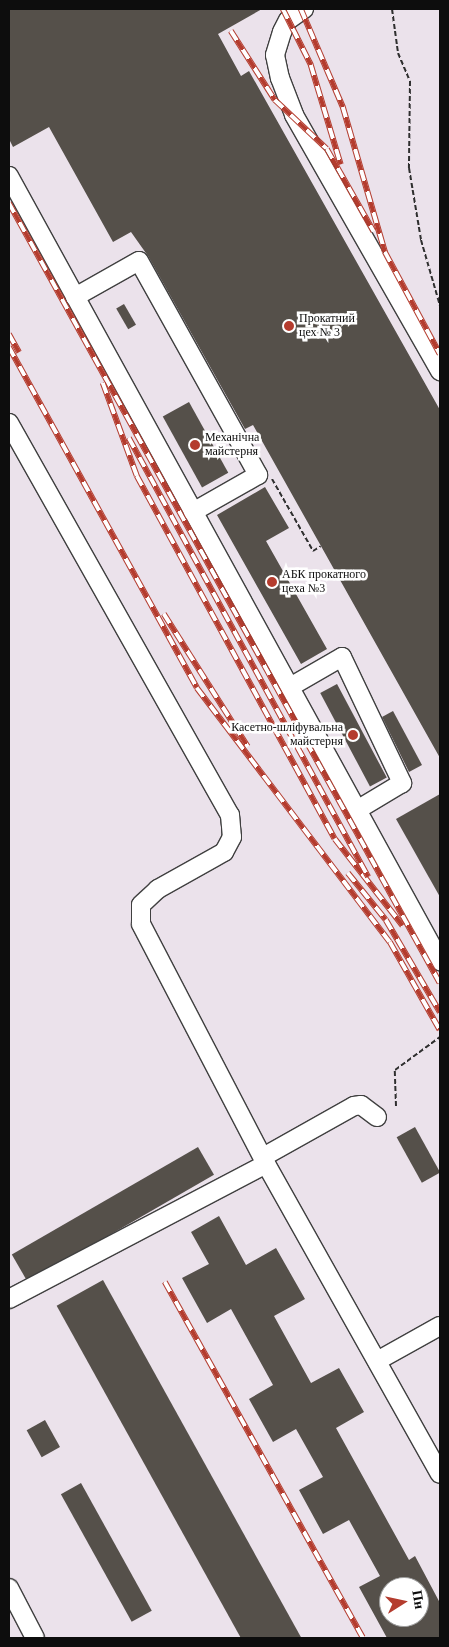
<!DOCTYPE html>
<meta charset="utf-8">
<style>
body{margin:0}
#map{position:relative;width:449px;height:1647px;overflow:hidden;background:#fefdef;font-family:"Times New Roman",serif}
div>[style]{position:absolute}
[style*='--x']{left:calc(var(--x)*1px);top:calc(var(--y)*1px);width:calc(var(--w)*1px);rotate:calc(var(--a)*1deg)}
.industrial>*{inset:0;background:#ebe2eb}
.building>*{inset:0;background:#55504a;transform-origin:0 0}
.path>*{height:2px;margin-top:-1px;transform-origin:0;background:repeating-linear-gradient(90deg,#2f2f2f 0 5px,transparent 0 7.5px)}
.roads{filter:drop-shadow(1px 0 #404040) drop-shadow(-1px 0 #404040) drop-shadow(0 1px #404040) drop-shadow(0 -1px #404040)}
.minor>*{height:18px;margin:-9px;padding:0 9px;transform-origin:9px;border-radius:9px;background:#fff}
.rail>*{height:5.5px;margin-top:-2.75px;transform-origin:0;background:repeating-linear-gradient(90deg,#fff 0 11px,#b43c2e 0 22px);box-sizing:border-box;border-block:1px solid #b43c2e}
.dots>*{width:14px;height:14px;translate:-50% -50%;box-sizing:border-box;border:2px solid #fff;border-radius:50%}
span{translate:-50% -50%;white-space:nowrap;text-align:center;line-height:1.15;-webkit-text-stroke:5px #fff;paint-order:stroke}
.poi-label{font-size:12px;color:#0d0d0d}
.left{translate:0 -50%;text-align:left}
.right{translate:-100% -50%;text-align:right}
.frame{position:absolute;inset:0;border:10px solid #0d0d0d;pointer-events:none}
.north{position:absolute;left:379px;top:1577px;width:50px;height:50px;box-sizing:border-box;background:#fff;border:1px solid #9e9e9e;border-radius:50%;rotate:80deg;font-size:14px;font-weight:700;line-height:20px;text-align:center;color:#0d0d0d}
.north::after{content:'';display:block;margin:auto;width:18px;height:22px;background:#b43c2e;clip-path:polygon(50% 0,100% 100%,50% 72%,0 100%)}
</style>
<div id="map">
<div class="industrial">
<div style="clip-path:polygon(evenodd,9px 9px,440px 9px,440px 1638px,9px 1638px,9px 9px,389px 1587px,419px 1587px,419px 1617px,389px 1617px,389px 1587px)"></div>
</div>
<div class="building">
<div style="clip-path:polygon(9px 9px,262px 9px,218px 34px,241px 76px,249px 71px,440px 410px,440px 758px,253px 425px,245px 429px,148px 256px,131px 232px,113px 242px,49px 127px,13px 147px,9px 139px)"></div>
<div style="left:124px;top:304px;width:24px;height:9px;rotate:60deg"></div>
<div style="left:189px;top:402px;width:81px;height:30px;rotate:61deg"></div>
<div style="clip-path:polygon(265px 487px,289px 528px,266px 541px,327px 649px,301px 664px,217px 515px)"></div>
<div style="left:337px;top:684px;width:106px;height:19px;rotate:62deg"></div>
<div style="clip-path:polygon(393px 711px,422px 765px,409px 772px,382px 717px)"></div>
<div style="clip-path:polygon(440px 794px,440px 897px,396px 819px)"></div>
<div style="left:415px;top:1127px;width:52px;height:21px;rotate:61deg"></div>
<div style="left:198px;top:1147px;width:32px;height:215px;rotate:60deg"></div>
<div style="clip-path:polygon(evenodd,219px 1216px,246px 1265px,276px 1248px,305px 1299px,274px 1316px,311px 1383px,339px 1368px,364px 1412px,336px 1428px,409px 1560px,415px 1556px,440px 1603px,440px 1638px,387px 1638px,359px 1587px,380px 1576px,349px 1520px,323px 1534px,299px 1490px,323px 1477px,296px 1429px,273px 1442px,249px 1399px,273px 1385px,231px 1309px,207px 1323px,182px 1278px,209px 1264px,191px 1232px,219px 1216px,389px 1587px,419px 1587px,419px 1617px,389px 1617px,389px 1587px)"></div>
<div style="left:103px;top:1280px;width:409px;height:53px;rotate:61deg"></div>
<div style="left:45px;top:1420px;width:31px;height:21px;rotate:61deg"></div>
<div style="left:81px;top:1483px;width:146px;height:23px;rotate:61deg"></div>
</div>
<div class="path">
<div style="--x:392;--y:9;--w:44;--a:82.2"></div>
<div style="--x:398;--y:53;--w:30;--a:67"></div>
<div style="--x:410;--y:81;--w:87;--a:90.7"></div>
<div style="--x:409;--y:168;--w:73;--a:80.5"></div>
<div style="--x:421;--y:240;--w:69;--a:73.9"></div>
<div style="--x:272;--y:479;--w:83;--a:60.3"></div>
<div style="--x:313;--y:551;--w:9;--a:-32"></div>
<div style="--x:396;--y:1106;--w:36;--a:-92"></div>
<div style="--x:395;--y:1070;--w:56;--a:-36.3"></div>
</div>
<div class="roads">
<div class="minor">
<div style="--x:304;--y:9;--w:19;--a:145"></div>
<div style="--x:288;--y:20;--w:13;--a:117"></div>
<div style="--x:282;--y:32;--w:24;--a:107"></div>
<div style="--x:275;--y:55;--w:24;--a:78"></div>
<div style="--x:280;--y:78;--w:40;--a:69"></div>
<div style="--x:294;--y:115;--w:295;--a:60.3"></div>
<div style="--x:9;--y:176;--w:896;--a:61.23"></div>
<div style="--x:75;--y:297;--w:73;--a:-29.4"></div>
<div style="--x:139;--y:261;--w:245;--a:60.9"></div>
<div style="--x:258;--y:475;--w:75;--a:150.4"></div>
<div style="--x:9;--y:423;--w:450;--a:60.6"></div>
<div style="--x:230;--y:815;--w:22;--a:85"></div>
<div style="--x:232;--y:837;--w:17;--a:118"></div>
<div style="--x:224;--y:852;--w:76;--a:150.7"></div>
<div style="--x:158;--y:889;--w:23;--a:137"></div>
<div style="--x:141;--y:905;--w:19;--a:90"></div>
<div style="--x:141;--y:924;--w:271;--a:62.5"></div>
<div style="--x:266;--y:1164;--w:355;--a:60.7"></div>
<div style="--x:290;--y:687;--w:60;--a:-30"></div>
<div style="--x:342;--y:657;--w:140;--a:64.5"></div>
<div style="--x:402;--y:783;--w:52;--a:149"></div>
<div style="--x:263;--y:1157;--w:104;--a:-29.3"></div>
<div style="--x:354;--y:1106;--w:7;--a:-8"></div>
<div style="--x:361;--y:1105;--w:20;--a:37"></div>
<div style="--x:9;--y:1299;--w:290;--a:-27.7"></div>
<div style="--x:377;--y:1361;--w:72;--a:-29.1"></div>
<div style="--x:9;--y:1588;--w:56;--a:62.5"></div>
</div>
</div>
<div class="rail">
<div style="--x:283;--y:9;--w:63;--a:63.4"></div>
<div style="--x:311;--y:65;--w:104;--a:73.3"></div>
<div style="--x:301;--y:9;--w:107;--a:66.8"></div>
<div style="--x:343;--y:107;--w:151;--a:73.8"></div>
<div style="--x:385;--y:252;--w:116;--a:61.7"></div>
<div style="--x:231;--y:31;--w:82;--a:57.5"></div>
<div style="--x:275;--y:100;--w:71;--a:43.3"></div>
<div style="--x:327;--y:149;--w:95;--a:60.5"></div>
<div style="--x:9;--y:203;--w:891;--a:61.08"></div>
<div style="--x:9;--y:334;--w:21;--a:61"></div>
<div style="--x:9;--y:347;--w:389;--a:61.1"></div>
<div style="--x:197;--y:688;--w:319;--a:52.8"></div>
<div style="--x:390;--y:942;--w:101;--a:60.4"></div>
<div style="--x:103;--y:383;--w:99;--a:69.9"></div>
<div style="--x:137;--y:476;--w:413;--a:61.4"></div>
<div style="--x:335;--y:839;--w:110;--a:52"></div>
<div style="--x:129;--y:438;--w:500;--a:61.4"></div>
<div style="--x:164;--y:614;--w:157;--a:57.7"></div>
<div style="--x:348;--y:873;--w:60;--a:51"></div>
<div style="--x:386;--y:920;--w:107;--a:59.6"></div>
<div style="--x:165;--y:1282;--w:407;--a:60.9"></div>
</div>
<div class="dots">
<div style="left:289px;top:326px;background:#b43c2e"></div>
<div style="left:195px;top:445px;background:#b43c2e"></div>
<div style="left:272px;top:582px;background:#b43c2e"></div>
<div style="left:353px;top:735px;background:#b43c2e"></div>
</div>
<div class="poi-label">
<span class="left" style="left:299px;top:326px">Прокатний<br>цех № 3</span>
<span class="left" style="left:205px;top:445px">Механічна<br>майстерня</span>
<span class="left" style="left:282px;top:582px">АБК прокатного<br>цеха №3</span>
<span class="right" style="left:343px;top:735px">Касетно-шліфувальна<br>майстерня</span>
</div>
<div class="frame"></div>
<div class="north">Пн</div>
</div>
